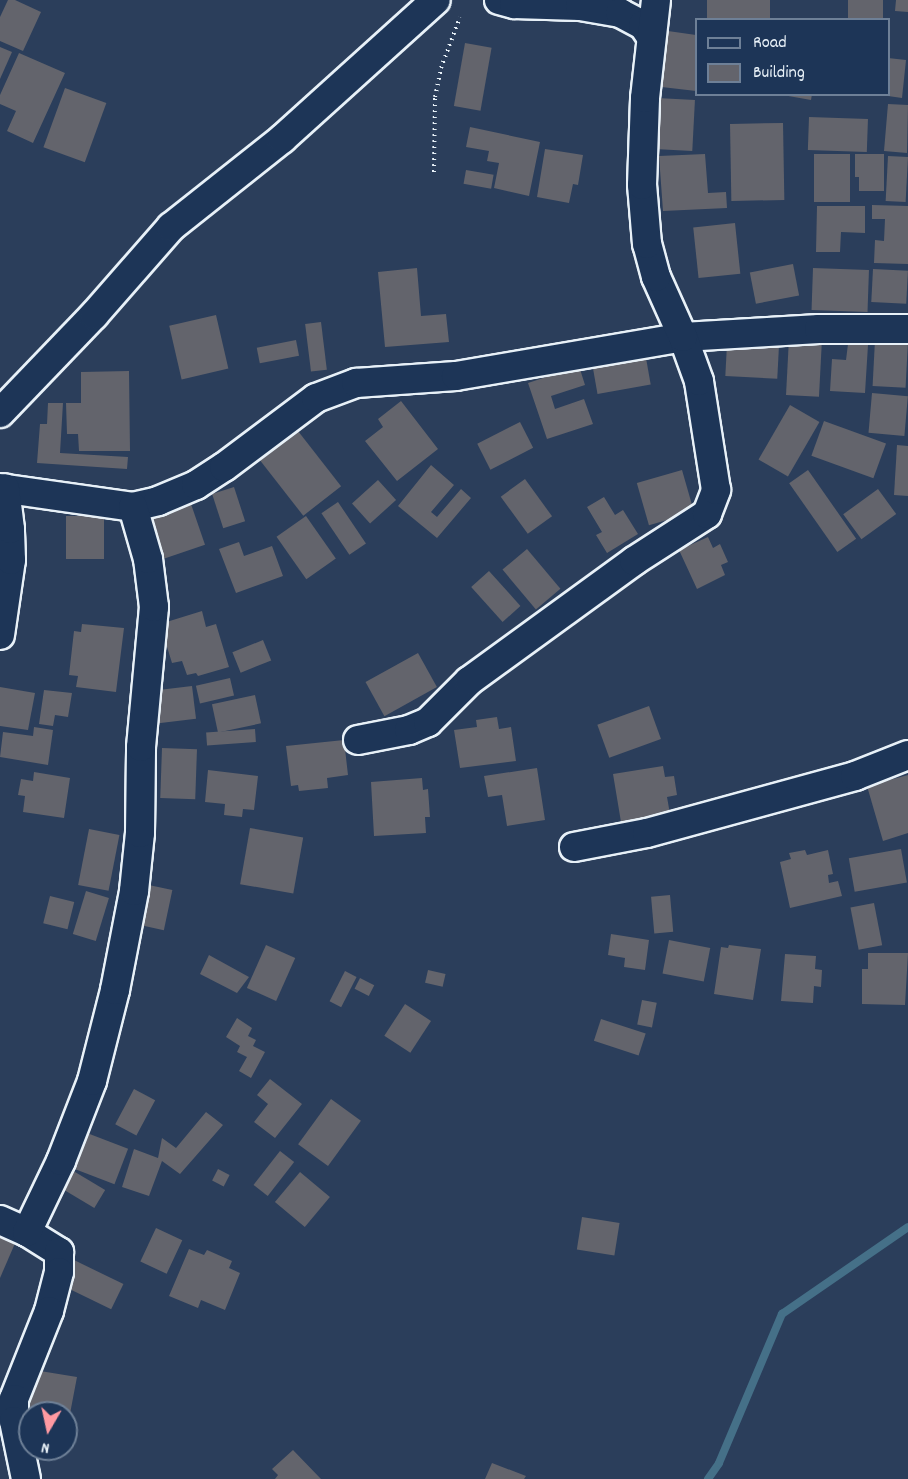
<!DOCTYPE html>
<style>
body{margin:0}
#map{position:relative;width:908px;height:1479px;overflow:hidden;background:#2b3e5b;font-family:Dekko,sans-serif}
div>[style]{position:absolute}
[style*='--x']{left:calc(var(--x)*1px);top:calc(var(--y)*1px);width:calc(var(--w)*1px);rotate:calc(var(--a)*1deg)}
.stream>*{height:8px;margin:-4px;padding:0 4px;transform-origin:4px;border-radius:4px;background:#457088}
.building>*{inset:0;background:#63646c;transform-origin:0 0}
.path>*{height:4px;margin-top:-2px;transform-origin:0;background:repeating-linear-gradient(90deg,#e8f1f8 0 1.5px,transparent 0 6px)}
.roads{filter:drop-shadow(2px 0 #e8f1f8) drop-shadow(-2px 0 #e8f1f8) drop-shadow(0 2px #e8f1f8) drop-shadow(0 -2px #e8f1f8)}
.street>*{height:28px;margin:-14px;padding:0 14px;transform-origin:14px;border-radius:14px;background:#1d3557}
span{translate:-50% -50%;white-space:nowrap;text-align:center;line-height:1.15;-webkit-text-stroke:4.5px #1d3557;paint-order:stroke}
.legend{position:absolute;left:695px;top:18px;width:195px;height:78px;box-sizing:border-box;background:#1d3557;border:2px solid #6e8097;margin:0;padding:8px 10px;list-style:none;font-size:18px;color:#e8f1f8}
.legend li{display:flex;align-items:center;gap:12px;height:30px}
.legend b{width:30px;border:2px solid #6e8097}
.north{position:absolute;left:18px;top:1401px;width:60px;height:60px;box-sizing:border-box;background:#1d3557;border:2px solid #6e8097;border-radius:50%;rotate:189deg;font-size:16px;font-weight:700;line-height:24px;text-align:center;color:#e8f1f8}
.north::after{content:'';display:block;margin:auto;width:21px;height:27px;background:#ff9aa2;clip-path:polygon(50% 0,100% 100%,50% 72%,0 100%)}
</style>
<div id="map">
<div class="stream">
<div style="--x:708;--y:1479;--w:19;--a:-55"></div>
<div style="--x:719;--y:1463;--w:162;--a:-67.1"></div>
<div style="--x:782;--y:1314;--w:153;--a:-34.6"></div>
</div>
<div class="building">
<div style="clip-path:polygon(8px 0,15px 0,41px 12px,23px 51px,0 41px,0 17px)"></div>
<div style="left:707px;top:0;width:63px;height:20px"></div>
<div style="left:848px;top:0;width:35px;height:20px"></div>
<div style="clip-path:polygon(896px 0,908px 0,908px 12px,895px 11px)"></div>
<div style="clip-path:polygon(661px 30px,696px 35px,696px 91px,653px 86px)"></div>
<div style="left:465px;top:43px;width:27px;height:64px;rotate:10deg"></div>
<div style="clip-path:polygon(0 47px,12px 52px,0 79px)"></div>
<div style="clip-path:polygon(19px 53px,65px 73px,33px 143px,7px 131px,16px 111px,0 104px,0 95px)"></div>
<div style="clip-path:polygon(888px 58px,906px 60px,902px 98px,888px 96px)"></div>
<div style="left:65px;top:88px;width:44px;height:63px;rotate:20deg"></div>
<div style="clip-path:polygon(777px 94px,812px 94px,811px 100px)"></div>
<div style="left:657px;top:98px;width:38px;height:51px;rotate:3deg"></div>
<div style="clip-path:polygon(888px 104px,908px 105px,907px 153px,884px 151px)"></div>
<div style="left:809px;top:117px;width:59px;height:33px;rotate:2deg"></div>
<div style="left:783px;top:123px;width:77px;height:53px;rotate:89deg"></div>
<div style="clip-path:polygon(470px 127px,540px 142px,529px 196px,494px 188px,499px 163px,487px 161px,489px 151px,466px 147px)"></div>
<div style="clip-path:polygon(545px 149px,583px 155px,578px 185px,573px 184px,569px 203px,537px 197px)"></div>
<div style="clip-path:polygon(705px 154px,708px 193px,726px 192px,727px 208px,663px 211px,659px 156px)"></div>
<div style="left:814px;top:154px;width:36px;height:48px"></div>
<div style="clip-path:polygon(855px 154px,884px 154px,884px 191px,859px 191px,859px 177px,855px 177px)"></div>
<div style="left:888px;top:156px;width:20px;height:45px;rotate:3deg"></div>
<div style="left:466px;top:170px;width:28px;height:14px;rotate:10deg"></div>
<div style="clip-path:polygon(872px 205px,908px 206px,908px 264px,874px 263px,875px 240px,884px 241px,885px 219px,872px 219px)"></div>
<div style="clip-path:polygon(817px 206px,865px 206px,865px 233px,841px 232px,840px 252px,816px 252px)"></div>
<div style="left:735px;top:223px;width:51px;height:42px;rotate:84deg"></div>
<div style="left:793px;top:264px;width:32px;height:44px;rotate:79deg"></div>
<div style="clip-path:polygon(417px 268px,421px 316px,446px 314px,449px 342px,385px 347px,378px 272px)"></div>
<div style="left:813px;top:268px;width:56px;height:42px;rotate:2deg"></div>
<div style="left:873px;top:269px;width:35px;height:33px;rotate:3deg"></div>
<div style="left:216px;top:315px;width:55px;height:48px;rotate:77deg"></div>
<div style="left:321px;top:322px;width:48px;height:16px;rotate:83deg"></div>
<div style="left:789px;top:338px;width:33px;height:57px;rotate:3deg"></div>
<div style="left:296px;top:340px;width:16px;height:40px;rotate:79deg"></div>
<div style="left:875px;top:340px;width:33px;height:46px;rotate:3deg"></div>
<div style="left:727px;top:344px;width:52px;height:32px;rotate:3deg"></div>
<div style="clip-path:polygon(848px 344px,868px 345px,865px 393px,830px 391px,832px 359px,846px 360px)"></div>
<div style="left:646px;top:358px;width:27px;height:54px;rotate:80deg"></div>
<div style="clip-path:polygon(579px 366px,585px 385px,551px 396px,555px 409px,584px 399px,593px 424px,547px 439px,528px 383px)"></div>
<div style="clip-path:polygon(129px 371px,130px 451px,79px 451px,78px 434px,67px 434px,66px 403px,81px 403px,81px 372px)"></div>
<div style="left:872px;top:393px;width:36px;height:40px;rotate:5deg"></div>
<div style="clip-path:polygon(401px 401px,438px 449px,397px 481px,365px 441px,383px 427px,378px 419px)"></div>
<div style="clip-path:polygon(48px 403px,63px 403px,60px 453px,128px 457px,127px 469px,37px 463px,40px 424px,47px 424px)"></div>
<div style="left:790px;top:405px;width:34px;height:63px;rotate:30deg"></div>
<div style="left:824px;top:421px;width:66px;height:37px;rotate:20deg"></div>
<div style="left:520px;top:422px;width:29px;height:48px;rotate:63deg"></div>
<div style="left:298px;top:431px;width:70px;height:48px;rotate:52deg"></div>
<div style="clip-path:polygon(897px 445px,908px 446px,908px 496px,894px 495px)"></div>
<div style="clip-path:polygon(431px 465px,454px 485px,431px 512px,437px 517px,461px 489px,471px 498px,437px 538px,398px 506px)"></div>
<div style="left:682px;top:470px;width:44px;height:47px;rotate:74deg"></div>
<div style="left:808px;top:470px;width:84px;height:23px;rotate:55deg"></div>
<div style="left:525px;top:479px;width:46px;height:30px;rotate:54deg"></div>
<div style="left:378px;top:480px;width:27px;height:35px;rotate:48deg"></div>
<div style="left:234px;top:487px;width:36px;height:23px;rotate:72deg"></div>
<div style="left:878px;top:489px;width:31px;height:43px;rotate:54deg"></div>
<div style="clip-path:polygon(604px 497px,615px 515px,623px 510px,638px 534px,607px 553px,596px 535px,602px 532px,587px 507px)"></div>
<div style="left:338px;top:502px;width:50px;height:20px;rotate:56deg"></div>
<div style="left:191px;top:504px;width:43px;height:49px;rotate:71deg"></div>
<div style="left:66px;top:516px;width:38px;height:43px"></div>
<div style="left:306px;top:516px;width:52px;height:36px;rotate:55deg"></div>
<div style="clip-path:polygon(708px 537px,713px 548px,720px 544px,728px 562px,721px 565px,725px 575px,697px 589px,679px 550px)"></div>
<div style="clip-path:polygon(239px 542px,244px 556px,272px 546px,283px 576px,236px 593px,219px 549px)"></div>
<div style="left:527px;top:549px;width:52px;height:32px;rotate:50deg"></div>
<div style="left:489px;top:571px;width:47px;height:24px;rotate:48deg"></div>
<div style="clip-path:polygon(202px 611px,206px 627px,216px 624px,229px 667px,198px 676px,196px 673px,187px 675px,182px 661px,172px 663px,160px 624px)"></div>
<div style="clip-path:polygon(82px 624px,124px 628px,116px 692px,76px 687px,78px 676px,69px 675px,74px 631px,81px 632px)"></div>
<div style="left:263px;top:640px;width:22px;height:33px;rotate:68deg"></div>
<div style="left:418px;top:653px;width:39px;height:60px;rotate:61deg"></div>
<div style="left:230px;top:678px;width:18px;height:35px;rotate:77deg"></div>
<div style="left:192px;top:686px;width:33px;height:42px;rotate:83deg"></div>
<div style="clip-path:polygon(0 687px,35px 693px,28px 730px,0 726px)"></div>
<div style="clip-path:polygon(44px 690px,72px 693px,68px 717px,55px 715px,53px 726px,39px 724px)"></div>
<div style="left:255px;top:695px;width:29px;height:44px;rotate:78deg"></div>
<div style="left:649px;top:706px;width:35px;height:55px;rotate:70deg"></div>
<div style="clip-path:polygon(497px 717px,499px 729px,511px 727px,516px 761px,460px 768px,454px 730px,477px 727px,476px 720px)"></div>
<div style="clip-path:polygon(34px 727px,53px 730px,48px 765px,0 757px,3px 732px,33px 736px)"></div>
<div style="left:255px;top:729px;width:13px;height:49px;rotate:86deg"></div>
<div style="clip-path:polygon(344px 740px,348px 775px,327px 778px,328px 788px,299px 791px,298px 785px,291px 786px,286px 746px)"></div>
<div style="left:162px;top:748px;width:35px;height:50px;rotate:2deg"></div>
<div style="clip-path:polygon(663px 766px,665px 777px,674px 776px,677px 795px,667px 797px,670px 814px,621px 822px,613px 774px)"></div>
<div style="clip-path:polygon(537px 768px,545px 820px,507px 826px,502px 795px,488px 797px,484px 776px)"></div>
<div style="clip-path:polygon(208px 770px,258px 776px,254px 810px,243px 809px,242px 817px,224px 815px,225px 804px,205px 802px)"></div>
<div style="clip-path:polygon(34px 772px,70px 778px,64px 818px,23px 812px,25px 796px,18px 795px,21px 779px,33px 781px)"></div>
<div style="clip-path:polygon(908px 775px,908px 833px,883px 841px,867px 786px)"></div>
<div style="clip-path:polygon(422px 778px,423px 790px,428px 789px,430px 817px,425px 817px,426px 833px,374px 836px,371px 782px)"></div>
<div style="left:250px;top:828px;width:54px;height:57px;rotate:10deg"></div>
<div style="left:89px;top:829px;width:31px;height:57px;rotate:11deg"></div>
<div style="left:901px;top:849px;width:34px;height:53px;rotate:80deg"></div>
<div style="clip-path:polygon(805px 850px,807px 855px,828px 850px,833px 874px,828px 875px,829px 883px,838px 881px,842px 896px,790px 908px,780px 862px,791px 859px,789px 853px)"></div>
<div style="left:144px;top:884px;width:29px;height:41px;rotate:12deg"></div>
<div style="left:86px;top:891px;width:24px;height:45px;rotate:17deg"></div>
<div style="left:670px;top:895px;width:37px;height:19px;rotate:85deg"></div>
<div style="left:50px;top:896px;width:25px;height:28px;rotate:14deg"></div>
<div style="left:874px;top:903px;width:43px;height:24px;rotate:79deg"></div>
<div style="clip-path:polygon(611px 934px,649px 940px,645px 970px,624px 967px,625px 958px,608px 955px)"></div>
<div style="left:669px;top:940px;width:42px;height:34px;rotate:11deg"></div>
<div style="left:266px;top:945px;width:32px;height:47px;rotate:24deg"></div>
<div style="clip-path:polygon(729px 945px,761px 949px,753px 1000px,714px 994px,721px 947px,728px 948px)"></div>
<div style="clip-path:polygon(868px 953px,908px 953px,905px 1005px,862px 1004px,862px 969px,868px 969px)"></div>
<div style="clip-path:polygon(785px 954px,816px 956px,815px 969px,822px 970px,821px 987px,814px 986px,813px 1003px,781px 1001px)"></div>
<div style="clip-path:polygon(209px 955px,249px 977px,237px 993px,200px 974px)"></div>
<div style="left:428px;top:970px;width:18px;height:13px;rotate:13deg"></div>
<div style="left:345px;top:971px;width:13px;height:34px;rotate:27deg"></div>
<div style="left:360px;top:978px;width:16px;height:12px;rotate:27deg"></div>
<div style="left:642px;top:1000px;width:15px;height:25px;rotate:11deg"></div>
<div style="left:405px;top:1004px;width:31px;height:38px;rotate:33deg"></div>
<div style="clip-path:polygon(237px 1018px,252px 1028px,248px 1036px,256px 1040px,253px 1046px,265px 1052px,251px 1078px,239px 1071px,247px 1057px,237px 1052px,240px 1046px,226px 1037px)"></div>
<div style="left:601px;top:1019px;width:47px;height:23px;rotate:18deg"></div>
<div style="clip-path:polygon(270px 1079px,302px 1104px,275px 1138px,254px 1122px,268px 1104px,257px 1095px)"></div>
<div style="left:134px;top:1089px;width:24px;height:40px;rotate:28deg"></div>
<div style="left:331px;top:1099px;width:37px;height:56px;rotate:36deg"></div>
<div style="clip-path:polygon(206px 1112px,223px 1125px,180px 1174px,162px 1161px,149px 1196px,122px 1187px,134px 1149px,158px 1158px,162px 1138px,176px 1148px)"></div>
<div style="left:87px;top:1133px;width:44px;height:38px;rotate:21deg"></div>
<div style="left:280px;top:1151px;width:18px;height:43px;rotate:38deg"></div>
<div style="left:70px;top:1169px;width:41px;height:21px;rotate:31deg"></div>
<div style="left:218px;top:1169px;width:13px;height:13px;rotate:27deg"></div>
<div style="left:300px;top:1172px;width:39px;height:39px;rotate:40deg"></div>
<div style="left:582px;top:1217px;width:38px;height:33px;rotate:9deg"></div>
<div style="left:156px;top:1228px;width:29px;height:37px;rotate:25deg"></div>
<div style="clip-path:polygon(0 1234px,16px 1241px,0 1278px)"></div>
<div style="clip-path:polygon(189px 1249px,204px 1255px,207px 1250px,232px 1261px,229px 1268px,240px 1273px,225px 1310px,201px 1300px,198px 1308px,169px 1296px)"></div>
<div style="left:74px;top:1260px;width:55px;height:28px;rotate:26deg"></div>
<div style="clip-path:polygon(34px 1370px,77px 1377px,69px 1419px,66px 1418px,66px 1413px,26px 1410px)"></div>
<div style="clip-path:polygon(293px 1450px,321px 1479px,275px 1479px,278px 1475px,272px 1469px)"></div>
<div style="clip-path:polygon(492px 1463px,526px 1476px,524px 1479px,485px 1479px)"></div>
</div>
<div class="path">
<div style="--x:434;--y:172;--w:75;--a:-89.2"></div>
<div style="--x:435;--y:97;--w:30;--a:-78"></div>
<div style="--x:441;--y:68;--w:54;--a:-69.6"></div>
</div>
<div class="roads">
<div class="street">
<div style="--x:499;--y:0;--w:16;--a:15"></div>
<div style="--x:514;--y:4;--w:66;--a:1.7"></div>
<div style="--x:580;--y:6;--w:41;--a:9.9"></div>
<div style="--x:620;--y:13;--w:26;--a:28"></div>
<div style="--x:643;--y:25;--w:14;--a:56"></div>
<div style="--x:0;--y:413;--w:136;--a:-46.2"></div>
<div style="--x:94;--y:315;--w:117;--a:-48.8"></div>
<div style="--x:171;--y:227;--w:142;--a:-38.4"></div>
<div style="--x:282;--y:139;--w:207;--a:-42.1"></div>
<div style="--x:0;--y:488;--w:134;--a:8.1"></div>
<div style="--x:133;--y:507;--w:26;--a:-13"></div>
<div style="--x:158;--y:501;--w:41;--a:-22.8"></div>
<div style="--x:196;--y:485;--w:33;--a:-33"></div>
<div style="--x:224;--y:467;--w:115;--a:-36.9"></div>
<div style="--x:316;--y:398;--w:43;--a:-20.6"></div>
<div style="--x:356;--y:383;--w:100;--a:-4"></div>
<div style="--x:456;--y:376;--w:230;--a:-9.7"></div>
<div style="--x:683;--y:337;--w:136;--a:-3.4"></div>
<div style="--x:819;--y:329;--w:89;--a:0"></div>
<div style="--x:0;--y:635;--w:76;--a:-81.7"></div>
<div style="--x:11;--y:560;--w:31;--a:-92"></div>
<div style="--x:10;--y:529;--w:41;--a:-97"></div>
<div style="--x:358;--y:740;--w:52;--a:-11.1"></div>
<div style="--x:409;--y:730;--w:21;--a:-23"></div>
<div style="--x:428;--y:722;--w:58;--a:-45"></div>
<div style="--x:469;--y:681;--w:204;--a:-36"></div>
<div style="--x:634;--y:561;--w:87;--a:-32.8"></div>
<div style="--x:707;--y:514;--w:26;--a:-69"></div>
<div style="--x:716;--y:490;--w:110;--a:-98.9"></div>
<div style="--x:699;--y:381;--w:47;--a:-110"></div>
<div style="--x:683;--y:337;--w:66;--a:-114.2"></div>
<div style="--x:656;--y:277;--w:34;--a:-105"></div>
<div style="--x:647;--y:244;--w:59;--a:-94.8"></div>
<div style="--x:642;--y:185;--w:87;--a:-88"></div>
<div style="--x:645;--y:98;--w:99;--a:-83.6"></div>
<div style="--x:574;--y:847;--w:74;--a:-10.9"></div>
<div style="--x:647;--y:833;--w:216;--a:-15.3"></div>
<div style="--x:855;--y:776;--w:57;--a:-21.6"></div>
<div style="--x:0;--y:1220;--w:30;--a:24"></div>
<div style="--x:27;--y:1232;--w:38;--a:32"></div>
<div style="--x:59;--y:1252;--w:20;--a:90"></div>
<div style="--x:59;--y:1272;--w:40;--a:104.4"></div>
<div style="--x:49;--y:1311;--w:95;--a:111.7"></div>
<div style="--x:14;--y:1399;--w:22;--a:90"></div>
<div style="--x:14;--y:1421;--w:59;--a:78.3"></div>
<div style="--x:27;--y:1232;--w:79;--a:-64.4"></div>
<div style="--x:61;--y:1161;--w:86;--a:-68.8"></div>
<div style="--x:92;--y:1081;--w:94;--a:-75.8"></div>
<div style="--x:115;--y:990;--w:101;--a:-79.1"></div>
<div style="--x:134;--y:891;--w:58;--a:-84.1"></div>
<div style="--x:140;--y:833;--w:86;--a:-89.3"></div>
<div style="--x:141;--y:747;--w:141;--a:-84.7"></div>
<div style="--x:154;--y:607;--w:48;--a:-97.1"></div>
<div style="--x:148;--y:559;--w:54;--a:-106.1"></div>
</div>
</div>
<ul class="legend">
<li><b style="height:8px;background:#1d3557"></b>Road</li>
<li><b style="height:16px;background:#63646c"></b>Building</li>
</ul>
<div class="north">N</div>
</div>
